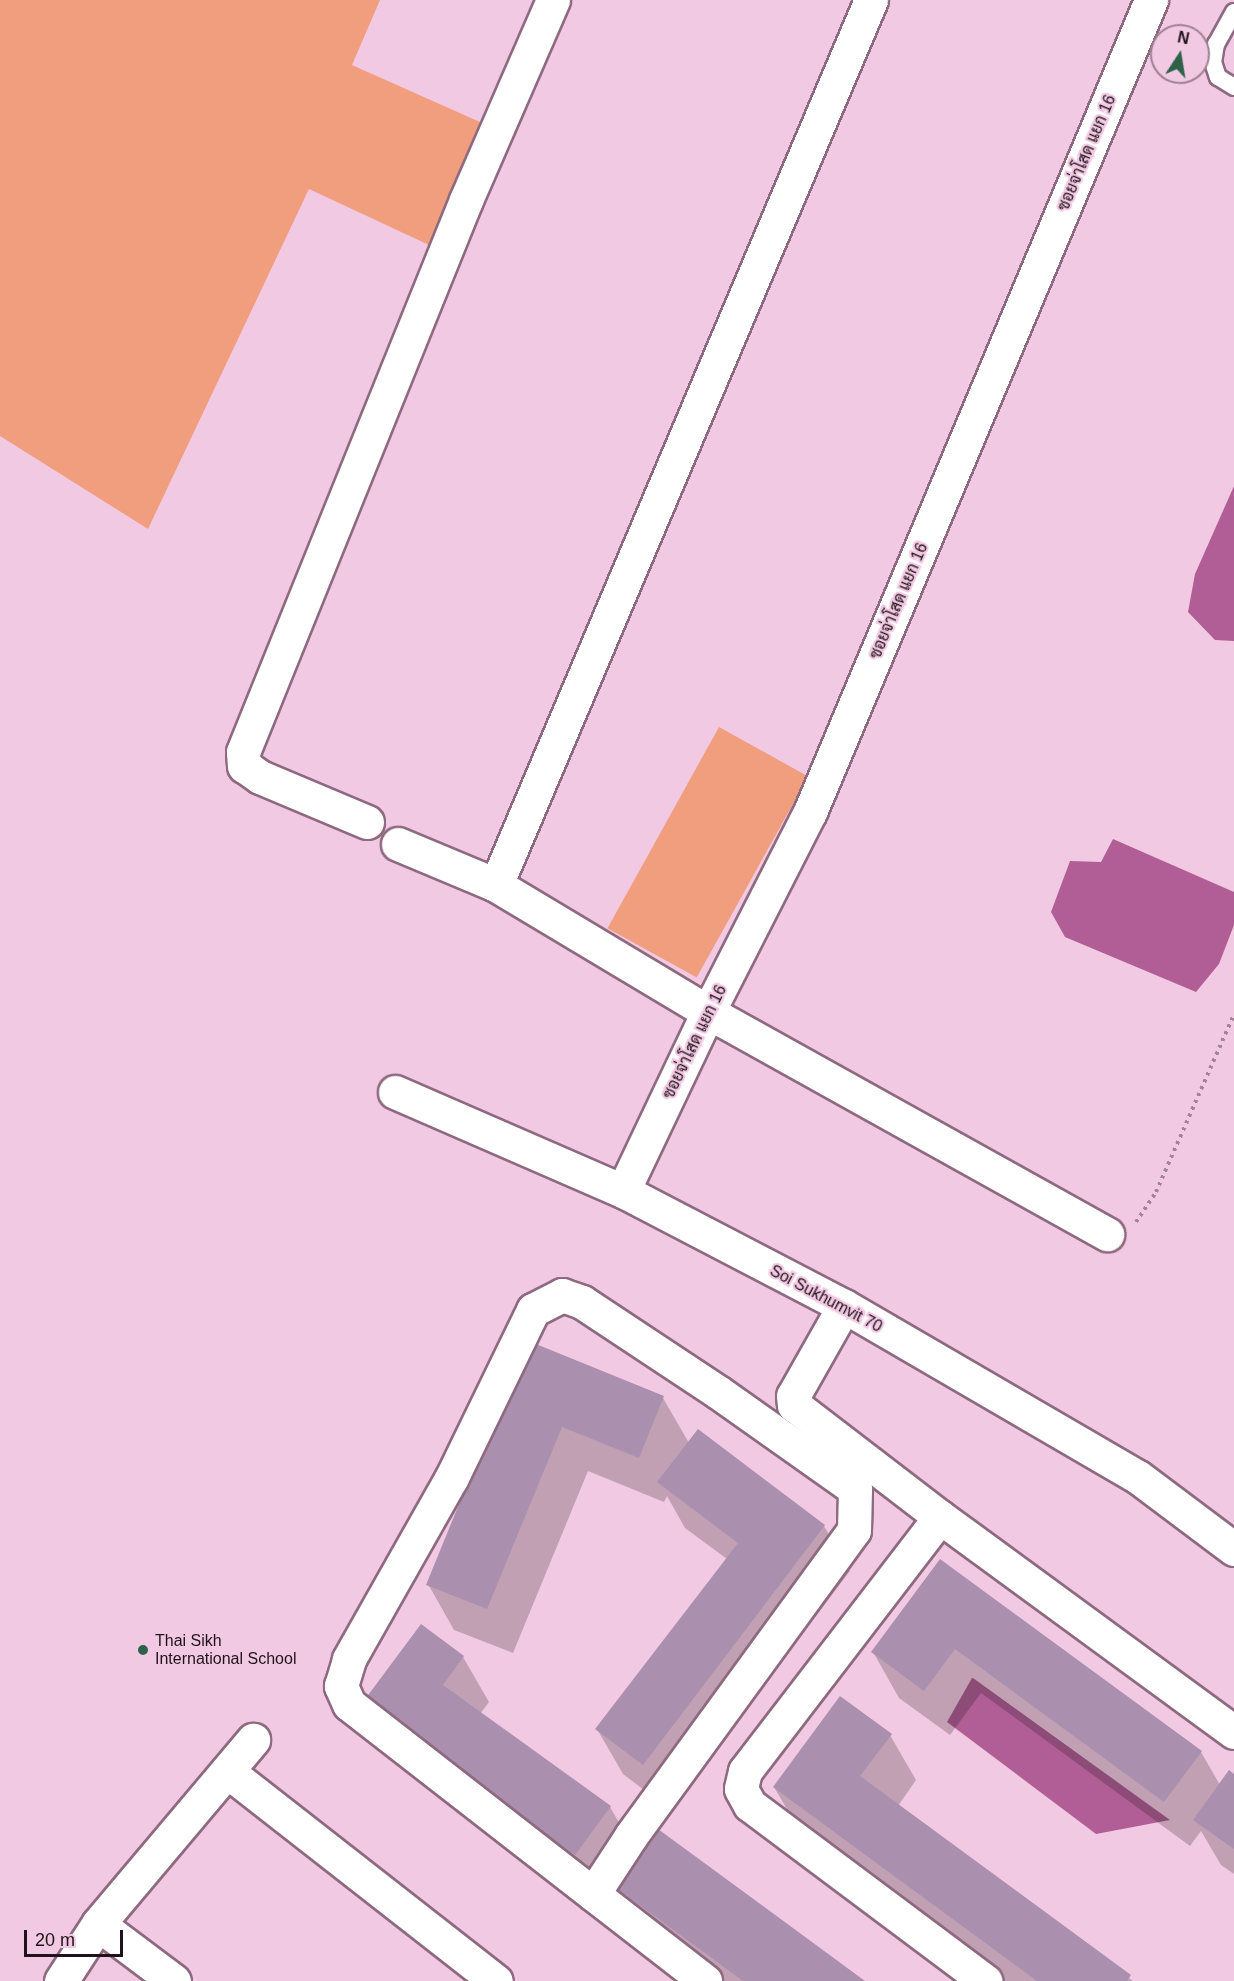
<!DOCTYPE html>
<meta charset="utf-8">
<style>
body{margin:0}
#map{position:relative;width:1234px;height:1981px;overflow:hidden;background:#f2c9e2;font-family:Helvetica,Sarabun,sans-serif}
div>[style]{position:absolute}
[style*='--x']{left:calc(var(--x)*1px);top:calc(var(--y)*1px);width:calc(var(--w)*1px);rotate:calc(var(--a)*1deg)}
.green>*{inset:0;background:#f19e7f;transform-origin:0 0}
.water>*{inset:0;background:#b15e97}
.shadow>*{inset:0;background:#0003}
.building>*{inset:0;background:#aa8faf}
.path>*{height:4px;margin-top:-2px;transform-origin:0;background:repeating-linear-gradient(90deg,#a38497 0 3px,transparent 0 7.5px)}
.roads{filter:drop-shadow(2px 0 #8e6a80) drop-shadow(-2px 0 #8e6a80) drop-shadow(0 2px #8e6a80) drop-shadow(0 -2px #8e6a80)}
.service>*{height:16px;margin:-8px;padding:0 8px;transform-origin:8px;border-radius:8px;background:#fff}
.minor>*{height:33px;margin:-16.5px;padding:0 16.5px;transform-origin:16.5px;border-radius:16.5px;background:#fff}
.dots>*{width:16px;height:16px;translate:-50% -50%;box-sizing:border-box;border:3px solid #f2c9e2;border-radius:50%}
span{translate:-50% -50%;white-space:nowrap;text-align:center;line-height:1.15;-webkit-text-stroke:4.5px #f2c9e2;paint-order:stroke}
.street-label{font-size:16px;color:#20121b}
.poi-label{font-size:16px;color:#20121b}
.left{translate:0 -50%;text-align:left}
.north{position:absolute;left:1150px;top:24px;width:60px;height:60px;box-sizing:border-box;background:#f2c9e2;border:2px solid #9e8092;border-radius:50%;rotate:12deg;font-size:16px;font-weight:700;line-height:24px;text-align:center;color:#20121b}
.north::after{content:'';display:block;margin:auto;width:21px;height:27px;background:#2d6249;clip-path:polygon(50% 0,100% 100%,50% 72%,0 100%)}
.scale{position:absolute;left:24px;top:1930px;width:99px;height:27px;box-sizing:border-box;border:3px solid #20121b;border-top:0;padding-left:8px;font-size:18px;line-height:21px;white-space:nowrap;color:#20121b;-webkit-text-stroke:4px #f2c9e2;paint-order:stroke}
</style>
<div id="map">
<div class="green">
<div style="clip-path:polygon(0 0,380px 0,352px 65px,480px 122px,429px 245px,309px 189px,148px 529px,0 436px)"></div>
<div style="left:719px;top:727px;width:102px;height:230px;rotate:29deg"></div>
</div>
<div class="water">
<div style="clip-path:polygon(1234px 486px,1234px 641px,1215px 640px,1188px 612px,1195px 574px)"></div>
<div style="clip-path:polygon(1113px 839px,1234px 892px,1234px 925px,1219px 964px,1196px 992px,1065px 937px,1051px 912px,1070px 861px,1101px 862px)"></div>
<div style="clip-path:polygon(972px 1678px,973px 1678px,1170px 1820px,1096px 1834px,947px 1722px)"></div>
</div>
<div class="shadow">
<div style="clip-path:polygon(527px 1342px,663px 1398px,689px 1443px,824px 1526px,850px 1571px,669px 1809px,623px 1774px,597px 1729px,727px 1559px,685px 1528px,667px 1496px,664px 1502px,588px 1471px,513px 1653px,454px 1630px,428px 1584px)"></div>
<div style="clip-path:polygon(941px 1561px,1201px 1752px,1220px 1785px,1234px 1776px,1234px 1874px,1221px 1865px,1201px 1831px,1190px 1846px,981px 1693px,950px 1735px,899px 1698px,873px 1652px)"></div>
<div style="clip-path:polygon(463px 1657px,489px 1702px,480px 1714px,610px 1807px,636px 1852px,601px 1899px,391px 1748px)"></div>
<div style="clip-path:polygon(890px 1735px,916px 1780px,898px 1806px,1133px 1981px,1003px 1981px,800px 1832px,774px 1787px)"></div>
<div style="clip-path:polygon(617px 1887px,862px 1981px,709px 1981px,643px 1932px)"></div>
</div>
<div class="building">
<div style="clip-path:polygon(526px 1340px,664px 1396px,639px 1458px,562px 1427px,487px 1609px,426px 1585px)"></div>
<div style="clip-path:polygon(698px 1429px,825px 1525px,643px 1765px,595px 1729px,738px 1543px,657px 1482px)"></div>
<div style="clip-path:polygon(940px 1559px,1202px 1751px,1164px 1802px,955px 1649px,924px 1691px,871px 1652px)"></div>
<div style="clip-path:polygon(421px 1624px,464px 1656px,443px 1685px,611px 1806px,575px 1855px,363px 1702px)"></div>
<div style="clip-path:polygon(840px 1696px,892px 1734px,860px 1776px,1131px 1975px,1127px 1981px,1037px 1981px,773px 1787px)"></div>
<div style="clip-path:polygon(1229px 1770px,1234px 1774px,1234px 1849px,1193px 1820px)"></div>
<div style="clip-path:polygon(658px 1829px,865px 1981px,743px 1981px,615px 1887px)"></div>
</div>
<div class="path">
<div style="--x:1136;--y:1222;--w:36;--a:-56"></div>
<div style="--x:1156;--y:1192;--w:194;--a:-66.3"></div>
</div>
<div class="roads">
<div class="service">
<div style="--x:1234;--y:12;--w:37;--a:119"></div>
<div style="--x:1216;--y:44;--w:18;--a:99"></div>
<div style="--x:1213;--y:62;--w:16;--a:72"></div>
<div style="--x:1218;--y:77;--w:19;--a:32"></div>
</div>
<div class="minor">
<div style="--x:367;--y:822;--w:116;--a:-157.2"></div>
<div style="--x:260;--y:777;--w:19;--a:-145"></div>
<div style="--x:244;--y:766;--w:14;--a:-94"></div>
<div style="--x:243;--y:752;--w:595;--a:-68"></div>
<div style="--x:466;--y:200;--w:218;--a:-66.5"></div>
<div style="--x:398;--y:844;--w:106;--a:22.7"></div>
<div style="--x:496;--y:885;--w:247;--a:30.9"></div>
<div style="--x:708;--y:1012;--w:457;--a:29.1"></div>
<div style="--x:496;--y:885;--w:961;--a:-67.04"></div>
<div style="--x:395;--y:1092;--w:249;--a:23.5"></div>
<div style="--x:623;--y:1191;--w:249;--a:27.5"></div>
<div style="--x:844;--y:1306;--w:340;--a:30.2"></div>
<div style="--x:1138;--y:1477;--w:120;--a:36.9"></div>
<div style="--x:623;--y:1191;--w:198;--a:-64.6"></div>
<div style="--x:708;--y:1012;--w:225;--a:-63"></div>
<div style="--x:810;--y:812;--w:881;--a:-67.22"></div>
<div style="--x:844;--y:1306;--w:103;--a:119.5"></div>
<div style="--x:793;--y:1396;--w:9;--a:84"></div>
<div style="--x:794;--y:1405;--w:184;--a:37.5"></div>
<div style="--x:940;--y:1517;--w:364;--a:36.2"></div>
<div style="--x:940;--y:1517;--w:320;--a:127.5"></div>
<div style="--x:745;--y:1771;--w:18;--a:103"></div>
<div style="--x:741;--y:1789;--w:18;--a:61"></div>
<div style="--x:750;--y:1805;--w:294;--a:36.8"></div>
<div style="--x:227;--y:1771;--w:341;--a:38"></div>
<div style="--x:593;--y:1894;--w:309;--a:-142.1"></div>
<div style="--x:349;--y:1704;--w:20;--a:-114"></div>
<div style="--x:341;--y:1686;--w:28;--a:-73"></div>
<div style="--x:349;--y:1659;--w:207;--a:-60.5"></div>
<div style="--x:451;--y:1479;--w:188;--a:-64.1"></div>
<div style="--x:533;--y:1310;--w:33;--a:-27"></div>
<div style="--x:562;--y:1295;--w:21;--a:19"></div>
<div style="--x:582;--y:1302;--w:163;--a:33.5"></div>
<div style="--x:718;--y:1392;--w:168;--a:35.3"></div>
<div style="--x:855;--y:1489;--w:41;--a:91.4"></div>
<div style="--x:854;--y:1530;--w:379;--a:126.1"></div>
<div style="--x:631;--y:1836;--w:69;--a:123.2"></div>
<div style="--x:593;--y:1894;--w:142;--a:37.8"></div>
<div style="--x:98;--y:1924;--w:95;--a:36.9"></div>
<div style="--x:61;--y:1981;--w:68;--a:-57"></div>
<div style="--x:98;--y:1924;--w:241;--a:-49.9"></div>
</div>
</div>
<div class="dots">
<div style="left:143px;top:1650px;background:#2d6249"></div>
</div>
<div class="street-label">
<span style="left:1087px;top:153px;rotate:-67deg">ซอยจ่าโสด แยก 16</span>
<span style="left:899px;top:601px;rotate:-67deg">ซอยจ่าโสด แยก 16</span>
<span style="left:695px;top:1042px;rotate:-64deg">ซอยจ่าโสด แยก 16</span>
<span style="left:826px;top:1299px;rotate:28deg">Soi Sukhumvit 70</span>
</div>
<div class="poi-label">
<span class="left" style="left:155px;top:1650px">Thai Sikh<br>International School</span>
</div>
<div class="north">N</div>
<div class="scale">20 m</div>
</div>
